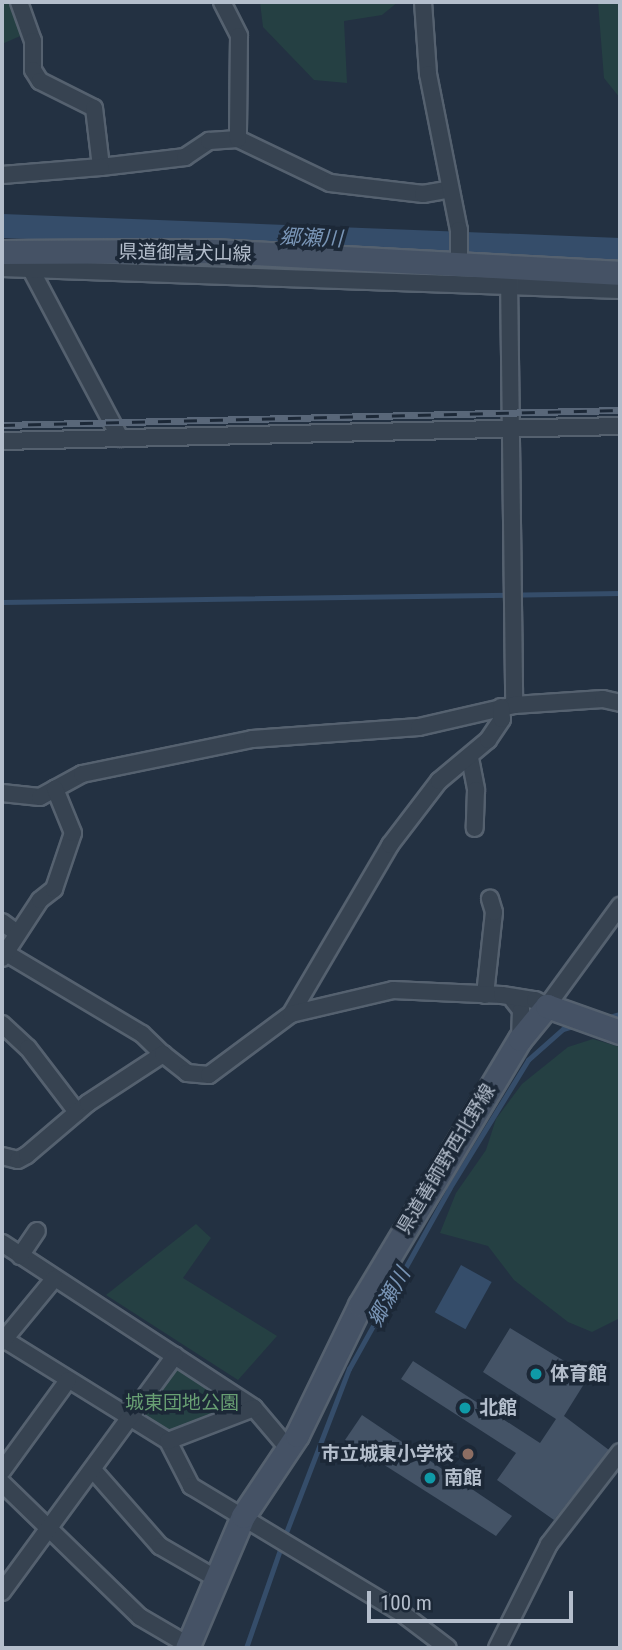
<!DOCTYPE html>
<meta charset="utf-8">
<style>
body{margin:0}
#map{position:relative;width:622px;height:1650px;overflow:hidden;background:#233142;font-family:"Roboto Condensed","Noto Sans JP",sans-serif}
div>[style]{position:absolute}
[style*='--x']{left:calc(var(--x)*1px);top:calc(var(--y)*1px);width:calc(var(--w)*1px);rotate:calc(var(--a)*1deg)}
.green>*{inset:0;background:#254043}
.water>*{inset:0;background:#354d6a;transform-origin:0 0}
.stream>*{height:4.5px;margin:-2.25px;padding:0 2.25px;transform-origin:2.25px;border-radius:2.25px;background:#354d6a}
.river>*{height:24px;margin:-12px;padding:0 12px;transform-origin:12px;border-radius:12px;background:#354d6a}
.building>*{inset:0;background:#445366}
.roads{filter:drop-shadow(2px 0 #55616f) drop-shadow(-2px 0 #55616f) drop-shadow(0 2px #55616f) drop-shadow(0 -2px #55616f)}
.minor>*{height:16px;margin:-8px;padding:0 8px;transform-origin:8px;border-radius:8px;background:#374351}
.secondary>*{height:23px;margin:-11.5px;padding:0 11.5px;transform-origin:11.5px;border-radius:11.5px;background:#455265}
.rail>*{height:7px;margin-top:-3.5px;transform-origin:0;background:repeating-linear-gradient(90deg,#1c2837 0 13px,#596779 0 26px);box-sizing:border-box;border-block:2px solid #596779}
.dots>*{width:19px;height:19px;translate:-50% -50%;box-sizing:border-box;border:4px solid #1c2837;border-radius:50%}
span{translate:-50% -50%;white-space:nowrap;text-align:center;line-height:1.15;-webkit-text-stroke:7px #1c2837;paint-order:stroke}
.street-label{font-size:19px;color:#b4becc}
.poi-label{font-size:19px;color:#b4becc;font-weight:700}
.left{translate:0 -50%;text-align:left}
.right{translate:-100% -50%;text-align:right}
.park-label{font-size:19px;color:#689f73}
.water-label{font-size:21px;color:#7995b6;font-style:italic}
.frame{position:absolute;inset:0;border:4px solid #b4becc;pointer-events:none}
.scale{position:absolute;left:367px;top:1591px;width:206px;height:32px;box-sizing:border-box;border:4px solid #b4becc;border-top:0;padding-left:9px;font-size:21px;line-height:24px;white-space:nowrap;color:#b4becc;-webkit-text-stroke:5px #1c2837;paint-order:stroke}
</style>
<div id="map">
<div class="green">
<div style="clip-path:polygon(2px 2px,24px 2px,34px 30px,2px 44px)"></div>
<div style="clip-path:polygon(260px 2px,398px 2px,382px 15px,344px 21px,347px 83px,314px 80px,263px 27px)"></div>
<div style="clip-path:polygon(598px 2px,620px 2px,620px 98px,604px 78px)"></div>
<div style="clip-path:polygon(593px 1039px,620px 1047px,620px 1318px,592px 1332px,568px 1322px,514px 1280px,488px 1246px,440px 1233px,456px 1193px,486px 1150px,496px 1119px,522px 1084px,568px 1047px)"></div>
<div style="clip-path:polygon(196px 1224px,211px 1238px,183px 1278px,277px 1336px,238px 1380px,106px 1295px)"></div>
<div style="clip-path:polygon(177px 1364px,238px 1405px,200px 1425px,169px 1433px,140px 1414px)"></div>
</div>
<div class="water">
<div style="left:461px;top:1265px;width:35px;height:54px;rotate:29deg"></div>
</div>
<div class="stream">
<div style="--x:2;--y:602;--w:618;--a:-0.83"></div>
<div style="--x:606;--y:1018;--w:15;--a:-16"></div>
<div style="--x:284;--y:1538;--w:181;--a:-69"></div>
<div style="--x:349;--y:1369;--w:206;--a:-60.9"></div>
<div style="--x:449;--y:1189;--w:151;--a:-58.5"></div>
<div style="--x:528;--y:1060;--w:47;--a:-41.5"></div>
<div style="--x:563;--y:1029;--w:15;--a:-16"></div>
<div style="--x:246;--y:1648;--w:107;--a:-70.9"></div>
</div>
<div class="river">
<div style="--x:2;--y:226;--w:618;--a:2.22"></div>
</div>
<div class="building">
<div style="clip-path:polygon(510px 1328px,589px 1376px,564px 1416px,609px 1450px,554px 1520px,497px 1480px,516px 1453px,401px 1379px,413px 1361px,540px 1443px,556px 1419px,483px 1372px)"></div>
<div style="clip-path:polygon(362px 1415px,512px 1516px,496px 1536px,345px 1440px)"></div>
</div>
<div class="roads">
<div class="minor">
<div style="--x:19;--y:2;--w:41;--a:70.3"></div>
<div style="--x:33;--y:41;--w:29;--a:90"></div>
<div style="--x:33;--y:70;--w:13;--a:58"></div>
<div style="--x:40;--y:81;--w:60;--a:26.6"></div>
<div style="--x:94;--y:108;--w:59;--a:83.2"></div>
<div style="--x:101;--y:167;--w:85;--a:-6.8"></div>
<div style="--x:185;--y:157;--w:29;--a:-34"></div>
<div style="--x:209;--y:141;--w:29;--a:-4"></div>
<div style="--x:238;--y:139;--w:102;--a:25.6"></div>
<div style="--x:330;--y:183;--w:94;--a:6.7"></div>
<div style="--x:423;--y:194;--w:27;--a:-10"></div>
<div style="--x:222;--y:2;--w:38;--a:63"></div>
<div style="--x:239;--y:36;--w:103;--a:90.6"></div>
<div style="--x:423;--y:2;--w:72;--a:86"></div>
<div style="--x:428;--y:74;--w:159;--a:78.8"></div>
<div style="--x:459;--y:230;--w:34;--a:90"></div>
<div style="--x:2;--y:175;--w:99;--a:-4.6"></div>
<div style="--x:28;--y:264;--w:197;--a:62.1"></div>
<div style="--x:2;--y:268;--w:618;--a:2.04"></div>
<div style="--x:509;--y:276;--w:429;--a:89.3"></div>
<div style="--x:2;--y:441;--w:618;--a:-1.39"></div>
<div style="--x:470;--y:758;--w:33;--a:79"></div>
<div style="--x:476;--y:790;--w:38;--a:92"></div>
<div style="--x:2;--y:793;--w:38;--a:6"></div>
<div style="--x:40;--y:797;--w:48;--a:-28.7"></div>
<div style="--x:82;--y:774;--w:174;--a:-11.6"></div>
<div style="--x:252;--y:739;--w:167;--a:-4.1"></div>
<div style="--x:419;--y:727;--w:98;--a:-13"></div>
<div style="--x:514;--y:705;--w:89;--a:-3.9"></div>
<div style="--x:603;--y:699;--w:17;--a:13"></div>
<div style="--x:2;--y:922;--w:19;--a:36"></div>
<div style="--x:6;--y:953;--w:158;--a:30.8"></div>
<div style="--x:142;--y:1034;--w:29;--a:44"></div>
<div style="--x:2;--y:958;--w:69;--a:-56.8"></div>
<div style="--x:40;--y:900;--w:18;--a:-38"></div>
<div style="--x:54;--y:889;--w:59;--a:-71.3"></div>
<div style="--x:73;--y:833;--w:48;--a:-112.2"></div>
<div style="--x:485;--y:995;--w:83;--a:-83.8"></div>
<div style="--x:494;--y:912;--w:14;--a:-107"></div>
<div style="--x:513;--y:1000;--w:13;--a:51"></div>
<div style="--x:521;--y:1010;--w:29;--a:92"></div>
<div style="--x:291;--y:1014;--w:196;--a:-59.6"></div>
<div style="--x:390;--y:845;--w:81;--a:-52.6"></div>
<div style="--x:439;--y:781;--w:64;--a:-39.9"></div>
<div style="--x:488;--y:740;--w:25;--a:-56"></div>
<div style="--x:502;--y:719;--w:12;--a:-95"></div>
<div style="--x:2;--y:1024;--w:35;--a:43"></div>
<div style="--x:28;--y:1048;--w:81;--a:52.6"></div>
<div style="--x:2;--y:1156;--w:16;--a:14"></div>
<div style="--x:18;--y:1160;--w:10;--a:-29"></div>
<div style="--x:27;--y:1155;--w:80;--a:-40.4"></div>
<div style="--x:88;--y:1103;--w:90;--a:-33.2"></div>
<div style="--x:163;--y:1054;--w:31;--a:38"></div>
<div style="--x:187;--y:1073;--w:22;--a:5"></div>
<div style="--x:209;--y:1075;--w:102;--a:-36.6"></div>
<div style="--x:291;--y:1014;--w:105;--a:-13.2"></div>
<div style="--x:393;--y:990;--w:109;--a:2.6"></div>
<div style="--x:502;--y:995;--w:33;--a:9"></div>
<div style="--x:535;--y:1000;--w:13;--a:27"></div>
<div style="--x:547;--y:1006;--w:124;--a:-53.9"></div>
<div style="--x:2;--y:1243;--w:301;--a:33.2"></div>
<div style="--x:254;--y:1408;--w:51;--a:49.8"></div>
<div style="--x:20;--y:1256;--w:30;--a:-56"></div>
<div style="--x:2;--y:1338;--w:195;--a:31.8"></div>
<div style="--x:168;--y:1441;--w:51;--a:62.9"></div>
<div style="--x:191;--y:1486;--w:248;--a:31.1"></div>
<div style="--x:403;--y:1614;--w:56;--a:37.1"></div>
<div style="--x:2;--y:1342;--w:82;--a:-50.5"></div>
<div style="--x:168;--y:1441;--w:92;--a:-21"></div>
<div style="--x:2;--y:1471;--w:112;--a:-54"></div>
<div style="--x:94;--y:1471;--w:100;--a:48.7"></div>
<div style="--x:160;--y:1546;--w:66;--a:30.1"></div>
<div style="--x:2;--y:1483;--w:192;--a:44.2"></div>
<div style="--x:140;--y:1617;--w:56;--a:30.3"></div>
<div style="--x:2;--y:1592;--w:293;--a:-53.8"></div>
<div style="--x:497;--y:1648;--w:116;--a:-63.4"></div>
<div style="--x:549;--y:1544;--w:116;--a:-52.3"></div>
</div>
<div class="secondary">
<div style="--x:2;--y:252;--w:213;--a:-0.3"></div>
<div style="--x:215;--y:251;--w:406;--a:3.1"></div>
<div style="--x:187;--y:1648;--w:143;--a:-67"></div>
<div style="--x:243;--y:1516;--w:97;--a:-56.3"></div>
<div style="--x:297;--y:1435;--w:144;--a:-64.1"></div>
<div style="--x:360;--y:1305;--w:310;--a:-59"></div>
<div style="--x:520;--y:1039;--w:43;--a:-50.7"></div>
<div style="--x:547;--y:1006;--w:77;--a:19.6"></div>
</div>
</div>
<div class="rail">
<div style="--x:2;--y:425;--w:618;--a:-1.39"></div>
</div>
<div class="dots">
<div style="left:536px;top:1374px;background:#0f9aa8"></div>
<div style="left:465px;top:1408px;background:#0f9aa8"></div>
<div style="left:468px;top:1454px;background:#8d6e63"></div>
<div style="left:430px;top:1478px;background:#0f9aa8"></div>
</div>
<div class="street-label">
<span style="left:185px;top:253px;rotate:1deg">県道御嵩犬山線</span>
<span style="left:446px;top:1159px;rotate:-59deg">県道善師野西北野線</span>
</div>
<div class="poi-label">
<span class="left" style="left:550px;top:1374px">体育館</span>
<span class="left" style="left:479px;top:1408px">北館</span>
<span class="right" style="left:454px;top:1454px">市立城東小学校</span>
<span class="left" style="left:444px;top:1478px">南館</span>
</div>
<div class="park-label">
<span style="left:182px;top:1403px">城東団地公園</span>
</div>
<div class="water-label">
<span style="left:311px;top:238px;rotate:2deg">郷瀬川</span>
<span style="left:389px;top:1297px;rotate:-61deg">郷瀬川</span>
</div>
<div class="frame"></div>
<div class="scale">100 m</div>
</div>
